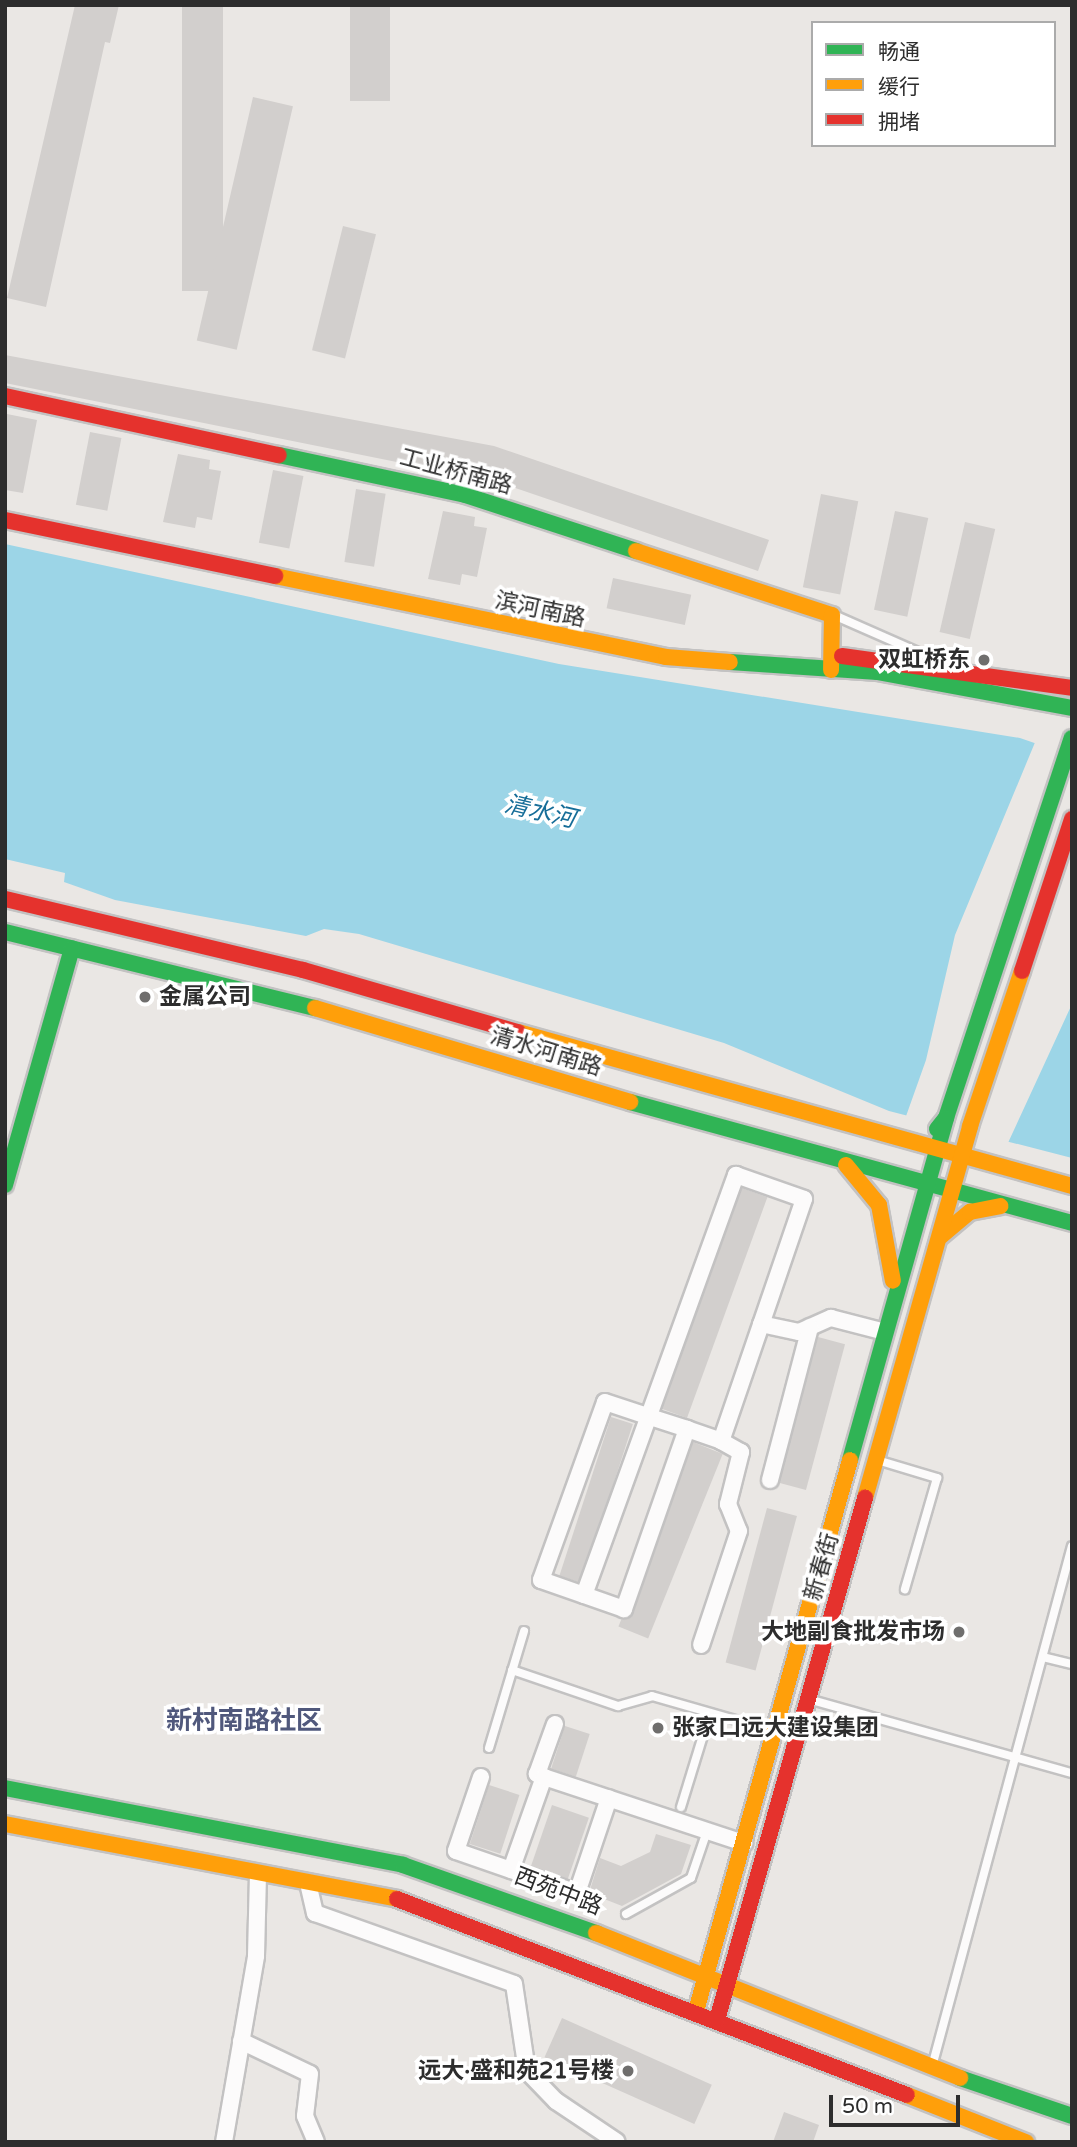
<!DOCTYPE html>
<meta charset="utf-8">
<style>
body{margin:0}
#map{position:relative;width:1077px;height:2147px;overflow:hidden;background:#eae7e4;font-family:"Varela Round","Noto Sans SC",sans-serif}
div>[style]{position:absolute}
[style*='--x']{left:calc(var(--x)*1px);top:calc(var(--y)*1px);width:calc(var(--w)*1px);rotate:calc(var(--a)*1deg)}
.water>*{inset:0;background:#9cd5e7}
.pier>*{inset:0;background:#eae7e4}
.building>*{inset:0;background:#d2cfcd;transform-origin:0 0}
.roads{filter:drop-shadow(2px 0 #c3c2c2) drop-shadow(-2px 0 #c3c2c2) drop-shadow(0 2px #c3c2c2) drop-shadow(0 -2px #c3c2c2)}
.lane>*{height:8px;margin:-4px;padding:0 4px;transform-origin:4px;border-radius:4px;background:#fcfbfb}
.street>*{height:16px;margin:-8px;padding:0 8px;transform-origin:8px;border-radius:8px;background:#fcfbfb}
.fast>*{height:16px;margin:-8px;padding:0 8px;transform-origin:8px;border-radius:8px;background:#30b455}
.slow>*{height:16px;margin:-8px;padding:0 8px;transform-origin:8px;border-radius:8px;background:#ff9f0a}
.jam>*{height:16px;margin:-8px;padding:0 8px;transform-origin:8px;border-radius:8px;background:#e5322d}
.dots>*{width:19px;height:19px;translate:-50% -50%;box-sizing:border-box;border:4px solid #fff;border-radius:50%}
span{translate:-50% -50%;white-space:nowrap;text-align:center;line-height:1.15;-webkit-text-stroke:7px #fff;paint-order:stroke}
.street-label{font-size:23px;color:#2d2d2d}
.poi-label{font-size:23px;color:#2d2d2d;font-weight:700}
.right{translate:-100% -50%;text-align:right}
.left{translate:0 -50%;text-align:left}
.water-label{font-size:24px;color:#166d98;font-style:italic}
.quarter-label{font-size:26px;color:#50587c;font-weight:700}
.frame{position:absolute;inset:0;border:7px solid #2d2d2d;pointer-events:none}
.legend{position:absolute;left:811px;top:21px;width:245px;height:126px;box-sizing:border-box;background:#fff;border:2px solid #ababab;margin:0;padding:9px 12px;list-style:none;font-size:21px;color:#2d2d2d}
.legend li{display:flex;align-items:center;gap:14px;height:35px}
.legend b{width:35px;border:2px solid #ababab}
.scale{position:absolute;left:829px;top:2095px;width:131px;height:32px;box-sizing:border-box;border:4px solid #2d2d2d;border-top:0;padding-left:9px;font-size:21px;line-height:24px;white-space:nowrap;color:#2d2d2d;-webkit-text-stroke:5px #fff;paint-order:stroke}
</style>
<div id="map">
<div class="water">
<div style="clip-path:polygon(5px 544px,559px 664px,1020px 738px,1072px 756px,1072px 1158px,889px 1111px,724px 1043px,359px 934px,324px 929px,306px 936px,115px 900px,64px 882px,65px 873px,5px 859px)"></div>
</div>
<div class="pier">
<div style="clip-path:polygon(1036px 740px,1072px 752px,1072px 1004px,1007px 1145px,905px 1119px,926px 1060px,955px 935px)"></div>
</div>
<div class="building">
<div style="clip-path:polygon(75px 5px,119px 5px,110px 43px,105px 42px,46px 307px,7px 298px)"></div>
<div style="left:182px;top:5px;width:41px;height:286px"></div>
<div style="left:350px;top:5px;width:40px;height:96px"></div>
<div style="left:253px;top:97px;width:41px;height:250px;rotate:13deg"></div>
<div style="left:343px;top:226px;width:34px;height:128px;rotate:14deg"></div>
<div style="clip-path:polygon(5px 355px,494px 446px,769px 540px,758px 571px,501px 483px,5px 383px)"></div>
<div style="clip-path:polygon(7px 414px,37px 420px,23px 493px,5px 490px)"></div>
<div style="left:90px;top:432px;width:32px;height:74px;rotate:11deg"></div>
<div style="clip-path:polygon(178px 454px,210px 460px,209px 469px,221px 471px,212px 520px,197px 517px,195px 528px,163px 522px)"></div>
<div style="left:273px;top:470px;width:31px;height:74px;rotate:11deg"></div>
<div style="left:356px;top:489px;width:30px;height:74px;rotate:9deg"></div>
<div style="left:821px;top:494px;width:38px;height:95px;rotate:11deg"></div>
<div style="clip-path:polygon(443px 511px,475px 517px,474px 526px,487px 528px,477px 577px,462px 574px,460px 585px,428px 579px)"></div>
<div style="left:895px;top:511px;width:34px;height:101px;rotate:12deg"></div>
<div style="left:965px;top:522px;width:31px;height:113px;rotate:13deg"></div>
<div style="left:613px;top:578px;width:80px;height:31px;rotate:12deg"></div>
<div style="left:742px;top:1188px;width:27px;height:235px;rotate:20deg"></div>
<div style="left:818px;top:1337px;width:28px;height:151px;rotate:15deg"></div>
<div style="left:611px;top:1417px;width:23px;height:167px;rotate:18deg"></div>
<div style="left:693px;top:1442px;width:32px;height:199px;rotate:22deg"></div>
<div style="left:767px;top:1508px;width:31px;height:160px;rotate:15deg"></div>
<div style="left:565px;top:1726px;width:26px;height:45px;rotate:18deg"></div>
<div style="left:489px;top:1785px;width:32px;height:62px;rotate:18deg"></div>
<div style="left:552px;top:1805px;width:39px;height:65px;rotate:19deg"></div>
<div style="clip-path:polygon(656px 1834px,691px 1845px,681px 1874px,622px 1906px,589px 1893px,600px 1858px,621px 1866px,650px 1852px)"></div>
<div style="left:562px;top:2018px;width:164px;height:43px;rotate:24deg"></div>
<div style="clip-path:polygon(784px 2112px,819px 2125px,813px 2142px,773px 2142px)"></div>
</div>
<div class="roads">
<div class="lane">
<div style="--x:836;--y:616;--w:109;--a:23.7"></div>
<div style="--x:877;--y:1460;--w:63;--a:16.7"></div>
<div style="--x:937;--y:1478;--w:116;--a:106.1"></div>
<div style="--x:1043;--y:1657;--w:30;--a:14"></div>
<div style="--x:512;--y:1670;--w:112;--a:18.8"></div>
<div style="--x:618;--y:1706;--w:35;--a:-16"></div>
<div style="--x:652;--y:1696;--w:127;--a:16"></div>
<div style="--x:808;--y:1699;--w:274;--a:15.7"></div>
<div style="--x:489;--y:1748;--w:122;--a:-73.3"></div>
<div style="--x:681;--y:1807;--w:98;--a:-72.9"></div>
<div style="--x:626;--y:1914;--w:74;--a:-29"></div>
<div style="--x:691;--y:1878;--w:50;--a:-71.2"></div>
<div style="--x:933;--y:2063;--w:535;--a:-74.95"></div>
</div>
<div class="street">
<div style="--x:761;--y:1324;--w:39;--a:12"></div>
<div style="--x:799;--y:1332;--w:35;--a:-24"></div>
<div style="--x:831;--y:1318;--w:56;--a:14.5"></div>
<div style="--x:687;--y:1429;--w:191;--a:109.3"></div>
<div style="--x:624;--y:1609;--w:88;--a:-160.7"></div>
<div style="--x:541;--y:1580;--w:189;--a:-70.2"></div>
<div style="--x:605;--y:1402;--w:44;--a:18.4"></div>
<div style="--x:647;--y:1416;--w:42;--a:18"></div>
<div style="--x:687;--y:1429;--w:36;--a:19"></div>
<div style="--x:721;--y:1441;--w:23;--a:29"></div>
<div style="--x:741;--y:1452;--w:54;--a:104"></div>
<div style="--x:728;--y:1504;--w:29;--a:68"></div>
<div style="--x:739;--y:1531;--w:120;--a:108.4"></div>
<div style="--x:770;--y:1480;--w:158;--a:-75.3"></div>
<div style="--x:584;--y:1595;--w:447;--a:-70.1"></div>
<div style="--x:736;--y:1175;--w:72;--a:19.4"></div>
<div style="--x:804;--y:1199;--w:256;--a:108.9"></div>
<div style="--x:481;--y:1777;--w:78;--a:108.7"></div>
<div style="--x:456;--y:1851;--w:128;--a:19.1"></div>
<div style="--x:577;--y:1893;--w:100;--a:-71.4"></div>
<div style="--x:544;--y:1777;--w:8;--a:-157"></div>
<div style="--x:537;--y:1774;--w:53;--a:-70.2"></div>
<div style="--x:511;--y:1870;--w:99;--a:-70.5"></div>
<div style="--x:544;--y:1777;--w:211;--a:18.3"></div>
<div style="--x:308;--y:1883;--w:31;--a:77"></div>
<div style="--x:315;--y:1913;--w:211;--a:19.6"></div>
<div style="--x:514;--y:1984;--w:88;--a:81.5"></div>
<div style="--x:527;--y:2071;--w:42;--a:46"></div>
<div style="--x:556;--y:2101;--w:73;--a:33.9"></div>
<div style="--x:241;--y:2041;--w:76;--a:25.6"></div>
<div style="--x:310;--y:2074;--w:42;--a:96.8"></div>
<div style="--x:305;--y:2116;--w:28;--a:67"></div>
<div style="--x:224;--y:2142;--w:189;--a:-80.2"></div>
<div style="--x:256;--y:1956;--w:82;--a:-88.6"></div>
</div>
<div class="fast">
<div style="--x:279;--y:455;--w:190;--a:12.1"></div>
<div style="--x:465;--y:495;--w:180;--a:18.1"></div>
<div style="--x:730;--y:662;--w:148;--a:3.9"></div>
<div style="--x:878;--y:672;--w:197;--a:10.5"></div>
<div style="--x:5;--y:932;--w:319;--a:13.8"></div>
<div style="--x:630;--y:1102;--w:458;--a:15.3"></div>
<div style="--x:937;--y:1129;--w:14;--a:-51"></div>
<div style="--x:946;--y:1118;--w:400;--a:-71.7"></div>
<div style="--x:5;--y:1185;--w:246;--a:-74.2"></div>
<div style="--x:850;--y:1460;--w:355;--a:-74.3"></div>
<div style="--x:5;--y:1788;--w:405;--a:10.9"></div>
<div style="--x:403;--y:1865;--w:205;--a:19.4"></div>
<div style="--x:960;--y:2078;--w:118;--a:18.7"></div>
</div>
<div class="slow">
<div style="--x:636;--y:551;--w:206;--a:18.1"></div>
<div style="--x:832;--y:615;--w:55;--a:91"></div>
<div style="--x:275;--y:576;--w:399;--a:11.7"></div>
<div style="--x:666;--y:657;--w:64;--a:4.5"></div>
<div style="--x:315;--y:1008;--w:329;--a:16.6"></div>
<div style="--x:518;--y:1032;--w:575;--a:15.53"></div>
<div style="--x:846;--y:1165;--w:52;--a:50.5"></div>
<div style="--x:879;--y:1205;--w:77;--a:79.6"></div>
<div style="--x:941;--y:1236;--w:38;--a:-40"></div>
<div style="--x:970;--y:1212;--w:31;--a:-11"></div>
<div style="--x:865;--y:1498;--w:387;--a:-74.2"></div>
<div style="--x:970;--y:1126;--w:163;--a:-71.5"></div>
<div style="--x:5;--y:1824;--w:399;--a:10.8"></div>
<div style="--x:596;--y:1933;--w:392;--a:21.7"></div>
<div style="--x:696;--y:2011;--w:572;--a:-74.38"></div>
<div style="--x:907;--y:2095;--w:128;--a:21.6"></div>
</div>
<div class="jam">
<div style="--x:5;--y:396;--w:280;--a:12.2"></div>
<div style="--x:5;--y:520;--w:276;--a:11.7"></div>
<div style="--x:842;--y:656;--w:232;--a:7.9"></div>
<div style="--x:5;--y:899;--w:306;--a:13.4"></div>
<div style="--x:303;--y:970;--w:224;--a:16.1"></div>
<div style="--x:1022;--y:971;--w:160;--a:-71.8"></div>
<div style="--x:397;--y:1899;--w:546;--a:21.02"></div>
<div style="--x:717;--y:2020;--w:543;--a:-74.17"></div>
</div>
</div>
<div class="dots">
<div style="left:984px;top:660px;background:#6f6e6d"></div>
<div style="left:145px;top:997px;background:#6f6e6d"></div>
<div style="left:959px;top:1632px;background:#6f6e6d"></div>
<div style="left:658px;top:1728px;background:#6f6e6d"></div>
<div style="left:628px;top:2071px;background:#6f6e6d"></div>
</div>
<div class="street-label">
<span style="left:456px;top:472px;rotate:15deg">工业桥南路</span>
<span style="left:540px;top:610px;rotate:12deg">滨河南路</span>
<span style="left:546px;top:1052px;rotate:17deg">清水河南路</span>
<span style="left:822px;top:1567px;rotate:-74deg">新春街</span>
<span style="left:558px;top:1892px;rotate:21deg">西苑中路</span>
</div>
<div class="poi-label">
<span class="right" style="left:970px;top:660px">双虹桥东</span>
<span class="left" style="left:159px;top:997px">金属公司</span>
<span class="right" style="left:945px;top:1632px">大地副食批发市场</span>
<span class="left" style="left:672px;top:1728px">张家口远大建设集团</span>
<span class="right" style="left:614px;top:2071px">远大·盛和苑21号楼</span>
</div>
<div class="water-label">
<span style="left:540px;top:812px;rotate:13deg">清水河</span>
</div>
<div class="quarter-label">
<span style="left:244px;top:1721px">新村南路社区</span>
</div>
<div class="frame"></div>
<ul class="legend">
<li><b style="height:9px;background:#30b455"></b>畅通</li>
<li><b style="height:9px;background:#ff9f0a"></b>缓行</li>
<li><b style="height:9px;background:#e5322d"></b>拥堵</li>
</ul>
<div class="scale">50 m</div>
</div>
